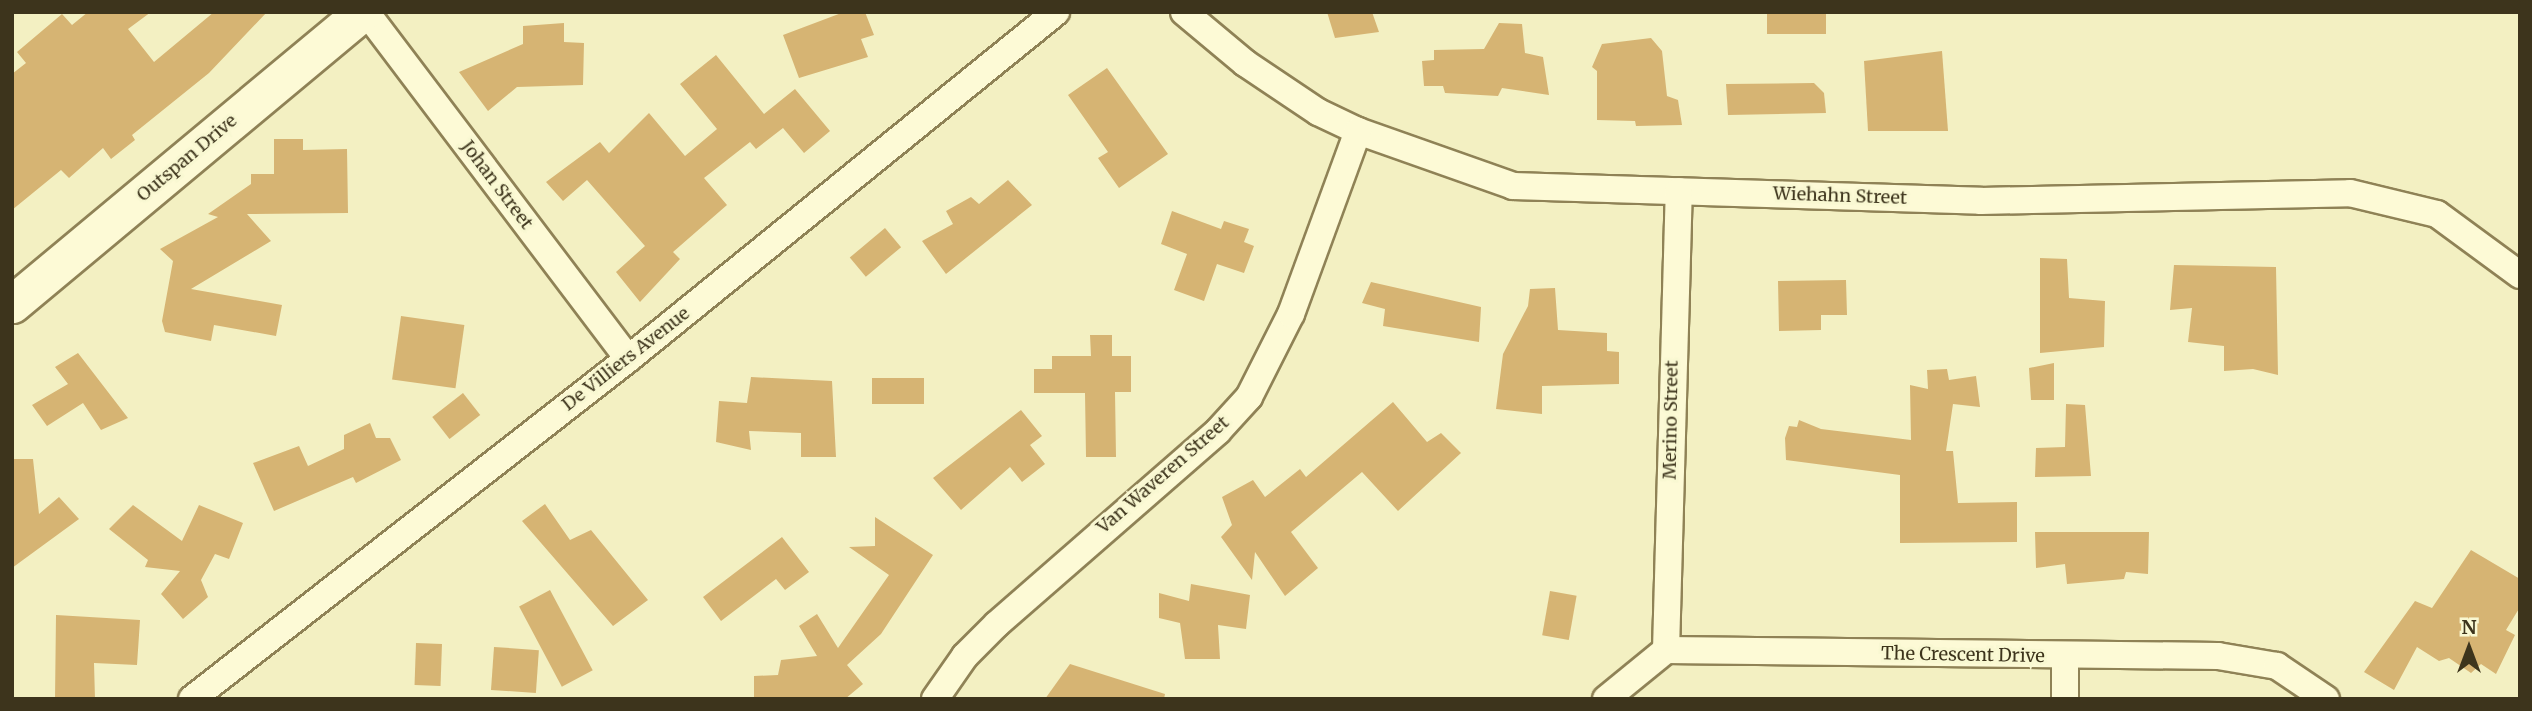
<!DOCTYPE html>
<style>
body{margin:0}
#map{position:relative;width:2532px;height:711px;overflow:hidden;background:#f3f0c2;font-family:Merriweather,serif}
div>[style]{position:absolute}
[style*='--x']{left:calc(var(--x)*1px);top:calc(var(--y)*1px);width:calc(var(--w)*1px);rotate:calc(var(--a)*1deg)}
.building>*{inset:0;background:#d6b473;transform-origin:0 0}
.roads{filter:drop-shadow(2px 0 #8f8256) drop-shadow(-2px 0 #8f8256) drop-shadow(0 2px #8f8256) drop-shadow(0 -2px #8f8256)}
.street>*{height:26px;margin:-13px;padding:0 13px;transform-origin:13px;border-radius:13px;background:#fdfad6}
.secondary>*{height:37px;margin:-18.5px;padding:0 18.5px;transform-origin:18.5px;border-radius:18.5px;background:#fdfad6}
span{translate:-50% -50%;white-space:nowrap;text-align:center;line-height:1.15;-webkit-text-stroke:6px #f9f8d2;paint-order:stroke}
.street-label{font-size:18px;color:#3d341c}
.frame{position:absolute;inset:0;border:14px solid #3d341c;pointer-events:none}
.north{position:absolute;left:2434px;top:613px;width:70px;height:70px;-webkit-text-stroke:5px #f9f8d2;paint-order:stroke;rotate:0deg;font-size:19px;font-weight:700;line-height:28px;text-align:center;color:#3d341c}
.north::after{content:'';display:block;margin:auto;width:24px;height:32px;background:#3d341c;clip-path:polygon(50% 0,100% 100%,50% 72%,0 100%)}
</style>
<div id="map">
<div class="building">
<div style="clip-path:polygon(88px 12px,151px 12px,128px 29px,154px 62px,214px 12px,267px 12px,209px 73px,132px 135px,135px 140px,111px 159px,103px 148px,69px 178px,61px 170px,12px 210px,12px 74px,26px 63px,17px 52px,62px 14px,72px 25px)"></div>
<div style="clip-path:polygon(844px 12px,865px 12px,874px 35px,861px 39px,868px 57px,799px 78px,783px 35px)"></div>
<div style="clip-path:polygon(1327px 12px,1372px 12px,1379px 32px,1335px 38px)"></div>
<div style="left:1767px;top:12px;width:59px;height:22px"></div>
<div style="clip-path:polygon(564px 23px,564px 42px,584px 43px,583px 85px,517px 87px,488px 111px,459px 72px,523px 44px,523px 26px)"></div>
<div style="clip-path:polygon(1499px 23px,1522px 24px,1525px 53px,1543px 57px,1549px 95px,1502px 88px,1498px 96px,1445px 93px,1443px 86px,1424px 86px,1422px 61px,1434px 60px,1434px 50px,1484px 49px)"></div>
<div style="clip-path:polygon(1651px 38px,1662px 51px,1667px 96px,1678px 100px,1682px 125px,1636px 126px,1635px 121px,1597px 120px,1597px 71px,1592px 67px,1602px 44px)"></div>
<div style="clip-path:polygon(1942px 51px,1948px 131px,1868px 131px,1864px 61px)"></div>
<div style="clip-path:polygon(716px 55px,764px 114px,795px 89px,830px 131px,804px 153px,783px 128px,756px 149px,750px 142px,704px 178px,727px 205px,673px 252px,680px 259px,640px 302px,616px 272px,645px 246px,587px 180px,563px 201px,546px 182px,600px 142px,609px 153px,649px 113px,685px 156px,717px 129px,680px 84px)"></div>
<div style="clip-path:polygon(1107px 68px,1168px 154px,1119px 188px,1098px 158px,1108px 152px,1068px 95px)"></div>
<div style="clip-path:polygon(1814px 83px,1824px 93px,1826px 113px,1728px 115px,1726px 84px)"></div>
<div style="clip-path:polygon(274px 139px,303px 139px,303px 150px,347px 149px,348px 213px,247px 214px,271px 241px,191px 289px,282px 305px,276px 336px,214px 325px,211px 341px,165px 332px,162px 321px,173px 261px,160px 249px,218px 217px,208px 214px,251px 184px,251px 174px,274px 174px)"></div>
<div style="clip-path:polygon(1008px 180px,1032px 205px,946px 274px,922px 241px,953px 224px,946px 211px,971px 197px,979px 204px)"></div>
<div style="clip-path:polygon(1172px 211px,1221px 229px,1224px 221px,1249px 229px,1244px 242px,1254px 246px,1244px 273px,1217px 264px,1204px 301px,1174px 290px,1187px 254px,1161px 244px)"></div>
<div style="left:885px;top:228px;width:25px;height:46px;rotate:50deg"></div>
<div style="clip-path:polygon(2040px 258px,2067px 259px,2069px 298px,2105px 301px,2104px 347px,2040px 353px)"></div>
<div style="clip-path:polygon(2174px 265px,2276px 267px,2278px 375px,2253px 369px,2224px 371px,2224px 346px,2188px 342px,2192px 308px,2170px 310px)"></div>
<div style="clip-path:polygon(1846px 280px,1847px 315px,1821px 315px,1821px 330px,1779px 331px,1778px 281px)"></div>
<div style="clip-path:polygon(1371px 282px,1481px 307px,1479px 342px,1383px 326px,1385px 309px,1362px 303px)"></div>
<div style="clip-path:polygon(1555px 288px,1558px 330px,1607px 333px,1607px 351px,1619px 352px,1619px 384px,1542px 386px,1542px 414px,1496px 409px,1503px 354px,1528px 306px,1530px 289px)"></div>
<div style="left:401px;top:316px;width:64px;height:64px;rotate:8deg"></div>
<div style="clip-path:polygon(1090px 335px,1112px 335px,1112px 356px,1131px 356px,1131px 392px,1115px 392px,1116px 457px,1086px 457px,1085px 393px,1034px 393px,1034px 369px,1052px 369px,1052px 356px,1091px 356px)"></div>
<div style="clip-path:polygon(78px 353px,128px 418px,101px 430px,83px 403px,47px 426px,32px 405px,68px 384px,55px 367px)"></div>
<div style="clip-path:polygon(2054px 363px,2054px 400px,2031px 400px,2029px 368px)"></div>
<div style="clip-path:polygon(1947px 369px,1949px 380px,1976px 376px,1980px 407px,1953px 404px,1946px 451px,1953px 451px,1958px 503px,2017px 502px,2017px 542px,1900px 543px,1900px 475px,1786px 460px,1785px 438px,1789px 426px,1797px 427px,1799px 420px,1821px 429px,1911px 440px,1910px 385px,1928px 389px,1927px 370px)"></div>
<div style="clip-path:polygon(751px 377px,832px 381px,836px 457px,801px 457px,801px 433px,749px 431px,751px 450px,716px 442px,719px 401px,747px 403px)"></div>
<div style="left:872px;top:378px;width:52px;height:26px"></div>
<div style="left:463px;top:393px;width:28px;height:39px;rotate:52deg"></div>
<div style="clip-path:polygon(1393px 402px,1427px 442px,1441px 433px,1461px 453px,1398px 511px,1362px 472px,1291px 532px,1318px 568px,1285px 596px,1255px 552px,1252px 580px,1221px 537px,1232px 525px,1222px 497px,1253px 480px,1265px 497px,1300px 469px,1306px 477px)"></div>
<div style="clip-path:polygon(2066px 404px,2085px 405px,2091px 476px,2035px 477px,2036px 448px,2065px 447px)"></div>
<div style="clip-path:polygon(1021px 410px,1042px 436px,1030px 445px,1045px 464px,1022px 482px,1010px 467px,961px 510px,933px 478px)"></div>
<div style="clip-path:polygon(370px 423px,376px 438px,390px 438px,401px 460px,356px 483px,353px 477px,274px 511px,253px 463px,299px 446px,308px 466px,344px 449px,344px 435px)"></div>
<div style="clip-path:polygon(12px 459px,33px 459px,39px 514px,59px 497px,79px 519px,12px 568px)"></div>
<div style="clip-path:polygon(545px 504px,570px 540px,591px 530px,648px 600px,613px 626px,522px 521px)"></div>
<div style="clip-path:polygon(133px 505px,182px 541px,199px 505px,243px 523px,229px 559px,215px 554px,201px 580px,208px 597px,183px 619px,161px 594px,180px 571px,145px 567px,148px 560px,109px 529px)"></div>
<div style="clip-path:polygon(875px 517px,933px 555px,881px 634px,847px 665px,863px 684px,845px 699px,754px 699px,754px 676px,778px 675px,781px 660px,817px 656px,799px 626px,817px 614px,838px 648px,889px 575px,849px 547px,875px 546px)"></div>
<div style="clip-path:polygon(2035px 532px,2149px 532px,2148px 574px,2126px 572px,2124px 579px,2067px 584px,2065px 564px,2036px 568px)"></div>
<div style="clip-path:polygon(782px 537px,809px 572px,785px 590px,776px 579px,721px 621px,703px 597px)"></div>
<div style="clip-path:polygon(2471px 550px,2520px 579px,2520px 607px,2506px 630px,2515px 635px,2496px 674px,2481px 664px,2471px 673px,2449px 658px,2439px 661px,2417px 647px,2394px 690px,2364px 672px,2415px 601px,2432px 608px)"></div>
<div style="clip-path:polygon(1191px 584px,1250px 595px,1246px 629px,1218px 625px,1220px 659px,1185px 659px,1180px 623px,1159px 618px,1159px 593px,1189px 601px)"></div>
<div style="left:550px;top:590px;width:91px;height:35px;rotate:62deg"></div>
<div style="left:1550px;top:591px;width:27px;height:45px;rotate:10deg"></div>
<div style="clip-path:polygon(56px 615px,140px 620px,137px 665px,94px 663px,95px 699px,55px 699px)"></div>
<div style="left:416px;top:643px;width:26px;height:42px;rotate:2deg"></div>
<div style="left:494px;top:647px;width:45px;height:43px;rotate:4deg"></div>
<div style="clip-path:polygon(1070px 664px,1165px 694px,1164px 699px,1045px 699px)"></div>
</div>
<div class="roads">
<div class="street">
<div style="--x:366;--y:12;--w:435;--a:52.9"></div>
<div style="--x:1184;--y:12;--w:80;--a:39.9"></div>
<div style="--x:1245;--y:63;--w:88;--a:33.9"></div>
<div style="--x:1318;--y:112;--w:44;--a:25.4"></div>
<div style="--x:1358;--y:131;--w:164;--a:19.5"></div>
<div style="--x:1513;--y:186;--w:468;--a:1.8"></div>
<div style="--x:1981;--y:201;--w:369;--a:-1.2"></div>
<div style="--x:2350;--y:193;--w:89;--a:13.6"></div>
<div style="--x:2437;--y:214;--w:103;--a:36.3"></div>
<div style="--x:1666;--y:650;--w:459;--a:-88.4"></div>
<div style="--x:2065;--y:657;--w:42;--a:90"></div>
<div style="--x:192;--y:699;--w:553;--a:-37.95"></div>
<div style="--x:628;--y:359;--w:551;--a:-39.03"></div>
<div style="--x:935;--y:699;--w:52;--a:-55.1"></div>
<div style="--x:965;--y:656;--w:45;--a:-45"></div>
<div style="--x:997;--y:624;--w:293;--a:-41.1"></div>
<div style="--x:1218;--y:431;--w:46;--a:-47.6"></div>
<div style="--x:1249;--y:397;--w:93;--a:-63.2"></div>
<div style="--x:1291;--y:314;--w:195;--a:-69.9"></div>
<div style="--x:1606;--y:699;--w:77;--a:-39.2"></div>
<div style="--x:1666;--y:650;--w:552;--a:0.62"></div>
<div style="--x:2218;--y:656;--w:60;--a:9.6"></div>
<div style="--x:2277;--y:666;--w:59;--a:34"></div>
</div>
<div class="secondary">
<div style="--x:12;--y:304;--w:456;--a:-39.8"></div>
</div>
</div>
<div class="street-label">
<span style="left:187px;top:158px;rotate:-40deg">Outspan Drive</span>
<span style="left:497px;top:185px;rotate:53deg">Johan Street</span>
<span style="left:1840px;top:196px;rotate:2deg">Wiehahn Street</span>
<span style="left:626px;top:359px;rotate:-38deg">De Villiers Avenue</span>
<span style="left:1671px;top:420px;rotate:-89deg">Merino Street</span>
<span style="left:1163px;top:475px;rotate:-41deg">Van Waveren Street</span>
<span style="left:1963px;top:655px;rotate:1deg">The Crescent Drive</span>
</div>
<div class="frame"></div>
<div class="north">N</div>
</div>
